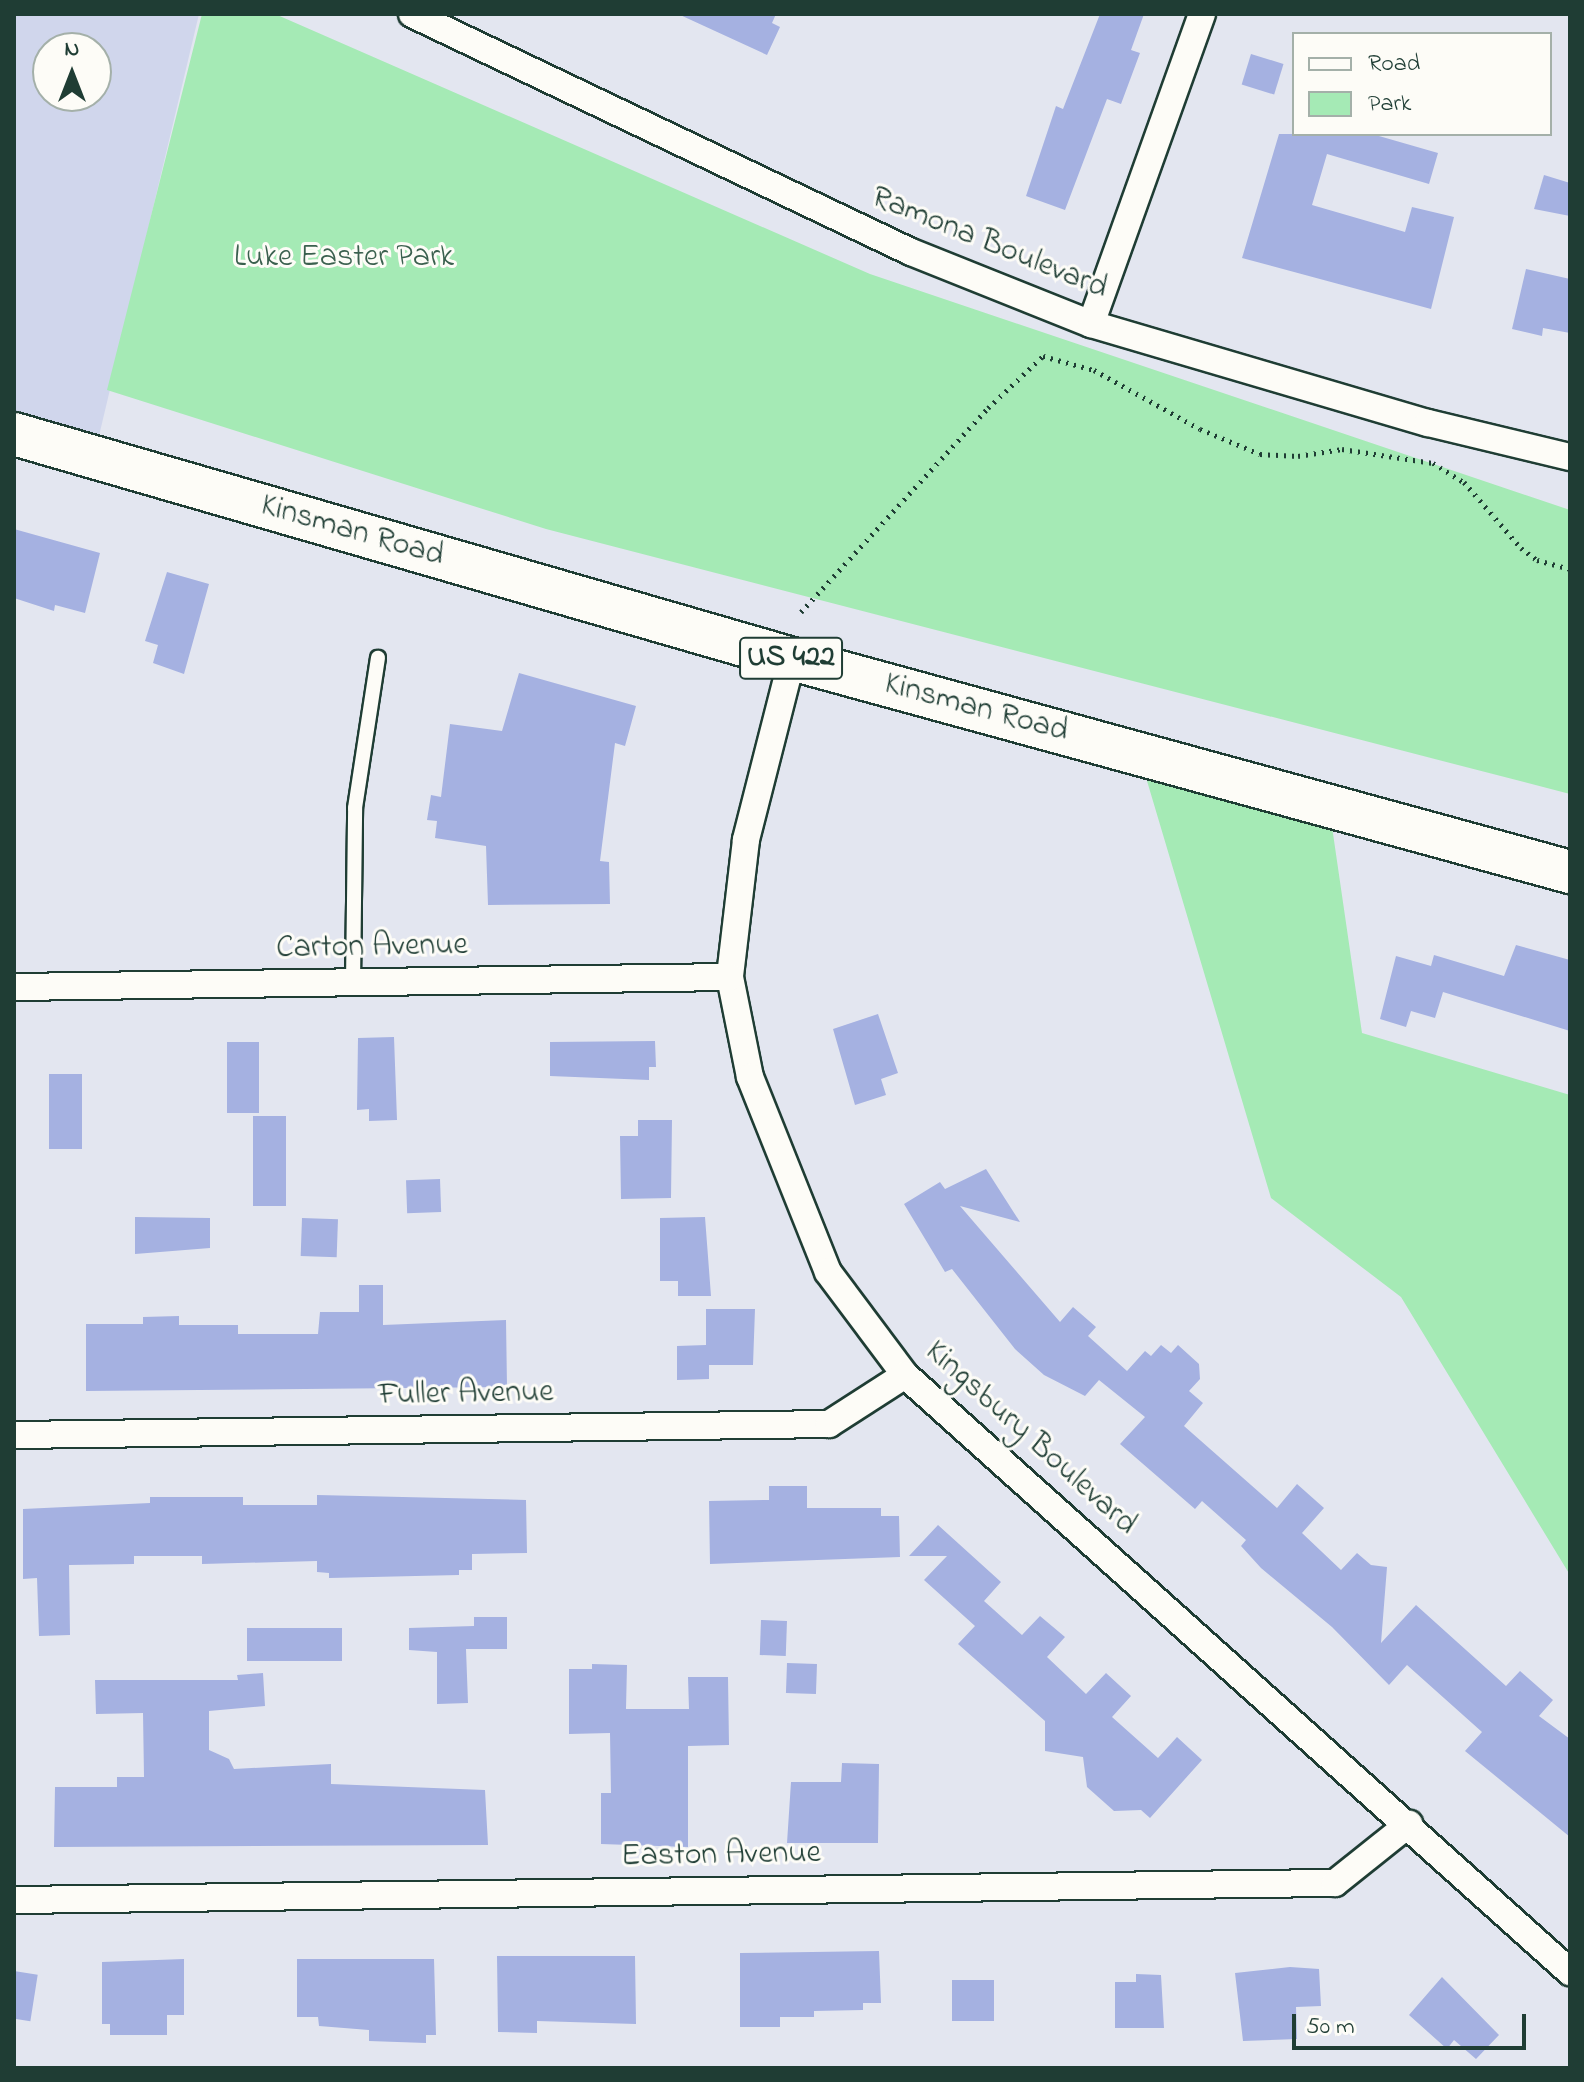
<!DOCTYPE html>
<style>
body{margin:0}
#map{position:relative;width:1584px;height:2082px;overflow:hidden;background:#e3e6f0;font-family:"Indie Flower",sans-serif}
div>[style]{position:absolute}
[style*='--x']{left:calc(var(--x)*1px);top:calc(var(--y)*1px);width:calc(var(--w)*1px);rotate:calc(var(--a)*1deg)}
.built>*{inset:0;background:#d0d6ec}
.green>*{inset:0;background:#a5eab5}
.building>*{inset:0;background:#a5b1e1;transform-origin:0 0}
.path>*{height:5px;margin-top:-2.5px;transform-origin:0;background:repeating-linear-gradient(90deg,#1f3d34 0 2px,transparent 0 8px)}
.roads{filter:drop-shadow(2px 0 #1f3d34) drop-shadow(-2px 0 #1f3d34) drop-shadow(0 2px #1f3d34) drop-shadow(0 -2px #1f3d34)}
.lane>*{height:14px;margin:-7px;padding:0 7px;transform-origin:7px;border-radius:7px;background:#fdfcf7}
.street>*{height:26px;margin:-13px;padding:0 13px;transform-origin:13px;border-radius:13px;background:#fdfcf7}
.primary>*{height:42px;margin:-21px;padding:0 21px;transform-origin:21px;border-radius:21px;background:#fdfcf7}
span{translate:-50% -50%;white-space:nowrap;text-align:center;line-height:1.15;-webkit-text-stroke:6px #fdfcf7;paint-order:stroke}
.shield-label span{padding:2px 6px;background:#fdfcf7;border:2px solid;border-radius:6px;-webkit-text-stroke-width:0}
.shield-label{font-size:30px;color:#1f3d34;font-weight:700}
.street-label{font-size:32px;color:#1f3d34}
.park-label{font-size:32px;color:#3a604e}
.frame{position:absolute;inset:0;border:16px solid #1f3d34;pointer-events:none}
.legend{position:absolute;left:1292px;top:32px;width:260px;height:104px;box-sizing:border-box;background:#fdfcf7;border:2px solid #a4b0a9;margin:0;padding:10px 14px;list-style:none;font-size:24px;color:#1f3d34}
.legend li{display:flex;align-items:center;gap:16px;height:40px}
.legend b{width:40px;border:2px solid #a4b0a9}
.north{position:absolute;left:32px;top:32px;width:80px;height:80px;box-sizing:border-box;background:#fdfcf7;border:2px solid #a4b0a9;border-radius:50%;rotate:0deg;font-size:22px;font-weight:700;line-height:32px;text-align:center;color:#1f3d34}
.north::after{content:'';display:block;margin:auto;width:28px;height:36px;background:#1f3d34;clip-path:polygon(50% 0,100% 100%,50% 72%,0 100%)}
.scale{position:absolute;left:1292px;top:2014px;width:234px;height:36px;box-sizing:border-box;border:4px solid #1f3d34;border-top:0;padding-left:10px;font-size:24px;line-height:28px;white-space:nowrap;color:#1f3d34;-webkit-text-stroke:6px #fdfcf7;paint-order:stroke}
</style>
<div id="map">
<div class="built">
<div style="clip-path:polygon(evenodd,14px 14px,199px 14px,94px 457px,14px 434px,14px 14px,48px 48px,96px 48px,96px 96px,48px 96px,48px 48px)"></div>
</div>
<div class="green">
<div style="clip-path:polygon(202px 14px,275px 14px,870px 274px,1570px 510px,1570px 794px,546px 529px,107px 390px)"></div>
<div style="clip-path:polygon(1139px 754px,1329px 806px,1362px 1033px,1570px 1095px,1570px 1575px,1401px 1297px,1271px 1198px)"></div>
</div>
<div class="building">
<div style="clip-path:polygon(678px 14px,776px 14px,772px 23px,780px 27px,767px 55px)"></div>
<div style="clip-path:polygon(1100px 14px,1144px 14px,1131px 50px,1140px 53px,1121px 104px,1107px 99px,1065px 210px,1026px 196px,1056px 106px,1063px 109px)"></div>
<div style="left:1251px;top:54px;width:34px;height:32px;rotate:17deg"></div>
<div style="clip-path:polygon(1279px 134px,1372px 134px,1438px 153px,1429px 184px,1327px 154px,1312px 205px,1405px 232px,1412px 207px,1454px 217px,1431px 309px,1242px 258px)"></div>
<div style="clip-path:polygon(1544px 175px,1570px 183px,1570px 216px,1534px 209px)"></div>
<div style="clip-path:polygon(1526px 269px,1570px 279px,1570px 333px,1543px 328px,1542px 336px,1512px 329px)"></div>
<div style="clip-path:polygon(14px 529px,100px 553px,85px 613px,55px 605px,54px 611px,14px 598px)"></div>
<div style="clip-path:polygon(167px 572px,209px 584px,184px 674px,153px 663px,158px 645px,145px 641px)"></div>
<div style="clip-path:polygon(519px 673px,636px 706px,625px 746px,615px 743px,600px 861px,609px 862px,610px 904px,488px 905px,486px 846px,435px 838px,437px 821px,427px 820px,431px 795px,441px 797px,450px 724px,502px 731px)"></div>
<div style="clip-path:polygon(1516px 945px,1570px 960px,1570px 1031px,1443px 992px,1435px 1018px,1411px 1011px,1406px 1027px,1380px 1019px,1396px 956px,1431px 966px,1434px 955px,1504px 976px)"></div>
<div style="clip-path:polygon(878px 1014px,898px 1073px,881px 1079px,886px 1095px,855px 1105px,833px 1029px)"></div>
<div style="clip-path:polygon(394px 1037px,397px 1120px,369px 1121px,369px 1109px,357px 1110px,358px 1038px)"></div>
<div style="clip-path:polygon(655px 1041px,656px 1067px,649px 1067px,649px 1080px,550px 1076px,550px 1042px)"></div>
<div style="left:227px;top:1042px;width:32px;height:71px"></div>
<div style="left:49px;top:1074px;width:33px;height:75px"></div>
<div style="left:253px;top:1116px;width:33px;height:90px"></div>
<div style="clip-path:polygon(638px 1120px,672px 1120px,671px 1198px,621px 1199px,620px 1136px,638px 1136px)"></div>
<div style="clip-path:polygon(986px 1169px,1020px 1222px,960px 1206px,1060px 1322px,1073px 1307px,1096px 1327px,1088px 1336px,1127px 1371px,1145px 1351px,1151px 1356px,1161px 1345px,1171px 1353px,1178px 1345px,1199px 1364px,1200px 1379px,1189px 1391px,1203px 1403px,1184px 1426px,1277px 1508px,1297px 1484px,1324px 1508px,1302px 1533px,1341px 1570px,1357px 1553px,1371px 1565px,1387px 1567px,1381px 1643px,1416px 1605px,1506px 1686px,1520px 1671px,1553px 1700px,1539px 1716px,1570px 1739px,1570px 1837px,1465px 1751px,1482px 1732px,1407px 1665px,1389px 1685px,1332px 1627px,1261px 1568px,1241px 1546px,1246px 1540px,1202px 1501px,1195px 1509px,1120px 1444px,1145px 1417px,1099px 1380px,1085px 1396px,1044px 1375px,1015px 1349px,952px 1269px,945px 1272px,904px 1204px,940px 1182px,945px 1189px)"></div>
<div style="left:440px;top:1179px;width:33px;height:34px;rotate:88deg"></div>
<div style="clip-path:polygon(135px 1217px,210px 1218px,210px 1248px,135px 1254px)"></div>
<div style="clip-path:polygon(705px 1217px,711px 1296px,678px 1296px,678px 1281px,660px 1281px,660px 1218px)"></div>
<div style="left:302px;top:1218px;width:36px;height:38px;rotate:2deg"></div>
<div style="clip-path:polygon(359px 1285px,383px 1285px,383px 1325px,506px 1320px,507px 1387px,86px 1391px,86px 1324px,143px 1324px,143px 1317px,179px 1316px,179px 1325px,238px 1325px,238px 1334px,318px 1334px,320px 1312px,359px 1312px)"></div>
<div style="clip-path:polygon(706px 1309px,755px 1309px,753px 1365px,709px 1365px,709px 1379px,677px 1380px,677px 1346px,706px 1345px)"></div>
<div style="clip-path:polygon(769px 1486px,807px 1486px,807px 1508px,881px 1508px,881px 1516px,899px 1516px,900px 1557px,710px 1564px,709px 1501px,769px 1500px)"></div>
<div style="clip-path:polygon(317px 1495px,526px 1500px,527px 1553px,472px 1554px,472px 1570px,459px 1570px,459px 1575px,329px 1578px,329px 1573px,317px 1572px,317px 1561px,202px 1564px,202px 1556px,134px 1556px,134px 1564px,69px 1565px,70px 1635px,39px 1636px,37px 1578px,23px 1579px,23px 1509px,150px 1503px,150px 1497px,243px 1497px,243px 1505px,317px 1505px)"></div>
<div style="clip-path:polygon(938px 1525px,1001px 1582px,984px 1601px,1022px 1635px,1040px 1616px,1065px 1637px,1047px 1657px,1086px 1694px,1106px 1673px,1131px 1696px,1112px 1717px,1158px 1758px,1177px 1737px,1202px 1760px,1150px 1818px,1141px 1810px,1114px 1811px,1087px 1787px,1083px 1757px,1045px 1751px,1045px 1721px,958px 1644px,975px 1626px,924px 1580px,947px 1556px,909px 1556px)"></div>
<div style="clip-path:polygon(474px 1617px,507px 1617px,507px 1649px,466px 1649px,468px 1703px,437px 1704px,437px 1652px,409px 1650px,409px 1628px,474px 1626px)"></div>
<div style="left:761px;top:1620px;width:26px;height:35px;rotate:2deg"></div>
<div style="left:247px;top:1628px;width:95px;height:33px"></div>
<div style="left:787px;top:1663px;width:30px;height:30px;rotate:2deg"></div>
<div style="clip-path:polygon(592px 1664px,627px 1665px,626px 1709px,689px 1709px,688px 1677px,728px 1677px,729px 1745px,688px 1746px,688px 1847px,601px 1844px,601px 1793px,611px 1793px,610px 1733px,569px 1734px,569px 1669px,592px 1669px)"></div>
<div style="clip-path:polygon(263px 1673px,265px 1706px,209px 1711px,209px 1750px,229px 1759px,234px 1769px,331px 1764px,331px 1784px,485px 1790px,488px 1845px,54px 1847px,55px 1787px,117px 1787px,117px 1777px,144px 1777px,143px 1713px,96px 1714px,95px 1680px,238px 1680px,237px 1675px)"></div>
<div style="clip-path:polygon(842px 1763px,879px 1764px,878px 1843px,787px 1843px,791px 1782px,841px 1782px)"></div>
<div style="clip-path:polygon(879px 1951px,881px 2003px,863px 2003px,863px 2010px,814px 2011px,814px 2017px,780px 2017px,780px 2027px,740px 2027px,740px 1953px)"></div>
<div style="clip-path:polygon(497px 1956px,635px 1956px,636px 2024px,537px 2021px,537px 2033px,498px 2032px)"></div>
<div style="clip-path:polygon(184px 1959px,184px 2015px,167px 2015px,167px 2035px,110px 2035px,110px 2024px,102px 2024px,102px 1962px)"></div>
<div style="clip-path:polygon(297px 1959px,434px 1959px,436px 2035px,426px 2035px,426px 2043px,369px 2041px,369px 2030px,319px 2026px,318px 2017px,297px 2017px)"></div>
<div style="clip-path:polygon(1290px 1967px,1319px 1969px,1321px 2006px,1296px 2007px,1297px 2039px,1243px 2041px,1235px 1973px)"></div>
<div style="left:14px;top:1971px;width:24px;height:47px;rotate:9deg"></div>
<div style="clip-path:polygon(1136px 1974px,1161px 1975px,1164px 2028px,1115px 2028px,1115px 1982px,1136px 1982px)"></div>
<div style="clip-path:polygon(1442px 1977px,1499px 2035px,1476px 2059px,1454px 2040px,1447px 2049px,1409px 2015px)"></div>
<div style="left:952px;top:1980px;width:42px;height:41px"></div>
</div>
<div class="path">
<div style="--x:801;--y:612;--w:277;--a:-47.5"></div>
<div style="--x:988;--y:408;--w:76;--a:-43.4"></div>
<div style="--x:1043;--y:356;--w:53;--a:15.4"></div>
<div style="--x:1094;--y:370;--w:121;--a:29.1"></div>
<div style="--x:1200;--y:429;--w:65;--a:22.6"></div>
<div style="--x:1260;--y:454;--w:38;--a:3"></div>
<div style="--x:1298;--y:456;--w:45;--a:-9"></div>
<div style="--x:1342;--y:449;--w:92;--a:8.7"></div>
<div style="--x:1433;--y:463;--w:36;--a:32"></div>
<div style="--x:1464;--y:482;--w:87;--a:49.2"></div>
<div style="--x:1521;--y:548;--w:20;--a:37"></div>
<div style="--x:1537;--y:560;--w:34;--a:15"></div>
</div>
<div class="roads">
<div class="lane">
<div style="--x:353;--y:983;--w:175;--a:-89.3"></div>
<div style="--x:355;--y:808;--w:152;--a:-81.3"></div>
</div>
<div class="street">
<div style="--x:412;--y:14;--w:553;--a:25.5"></div>
<div style="--x:911;--y:252;--w:194;--a:21.8"></div>
<div style="--x:1091;--y:324;--w:351;--a:16.4"></div>
<div style="--x:1428;--y:423;--w:146;--a:13.5"></div>
<div style="--x:1091;--y:324;--w:329;--a:-70.3"></div>
<div style="--x:792;--y:659;--w:187;--a:104.3"></div>
<div style="--x:746;--y:840;--w:138;--a:96.7"></div>
<div style="--x:730;--y:977;--w:102;--a:78.7"></div>
<div style="--x:750;--y:1077;--w:210;--a:68.2"></div>
<div style="--x:828;--y:1272;--w:129;--a:53.2"></div>
<div style="--x:905;--y:1375;--w:894;--a:41.92"></div>
<div style="--x:14;--y:987;--w:716;--a:-0.8"></div>
<div style="--x:14;--y:1435;--w:815;--a:-0.77"></div>
<div style="--x:829;--y:1424;--w:90;--a:-32.8"></div>
<div style="--x:14;--y:1900;--w:1321;--a:-0.74"></div>
<div style="--x:1335;--y:1883;--w:95;--a:-38.6"></div>
</div>
<div class="primary">
<div style="--x:14;--y:434;--w:810;--a:16.13"></div>
<div style="--x:792;--y:659;--w:807;--a:15.31"></div>
</div>
</div>
<div class="shield-label">
<span style="left:791px;top:658px">US 422</span>
</div>
<div class="street-label">
<span style="left:989px;top:244px;rotate:22deg">Ramona Boulevard</span>
<span style="left:352px;top:532px;rotate:16deg">Kinsman Road</span>
<span style="left:976px;top:709px;rotate:15deg">Kinsman Road</span>
<span style="left:372px;top:948px;rotate:-1deg">Carton Avenue</span>
<span style="left:466px;top:1395px;rotate:-1deg">Fuller Avenue</span>
<span style="left:1030px;top:1439px;rotate:42deg">Kingsbury Boulevard</span>
<span style="left:721px;top:1856px;rotate:-1deg">Easton Avenue</span>
</div>
<div class="park-label">
<span style="left:344px;top:258px">Luke Easter Park</span>
</div>
<div class="frame"></div>
<ul class="legend">
<li><b style="height:10px;background:#fdfcf7"></b>Road</li>
<li><b style="height:22px;background:#a5eab5"></b>Park</li>
</ul>
<div class="north">N</div>
<div class="scale">50 m</div>
</div>
